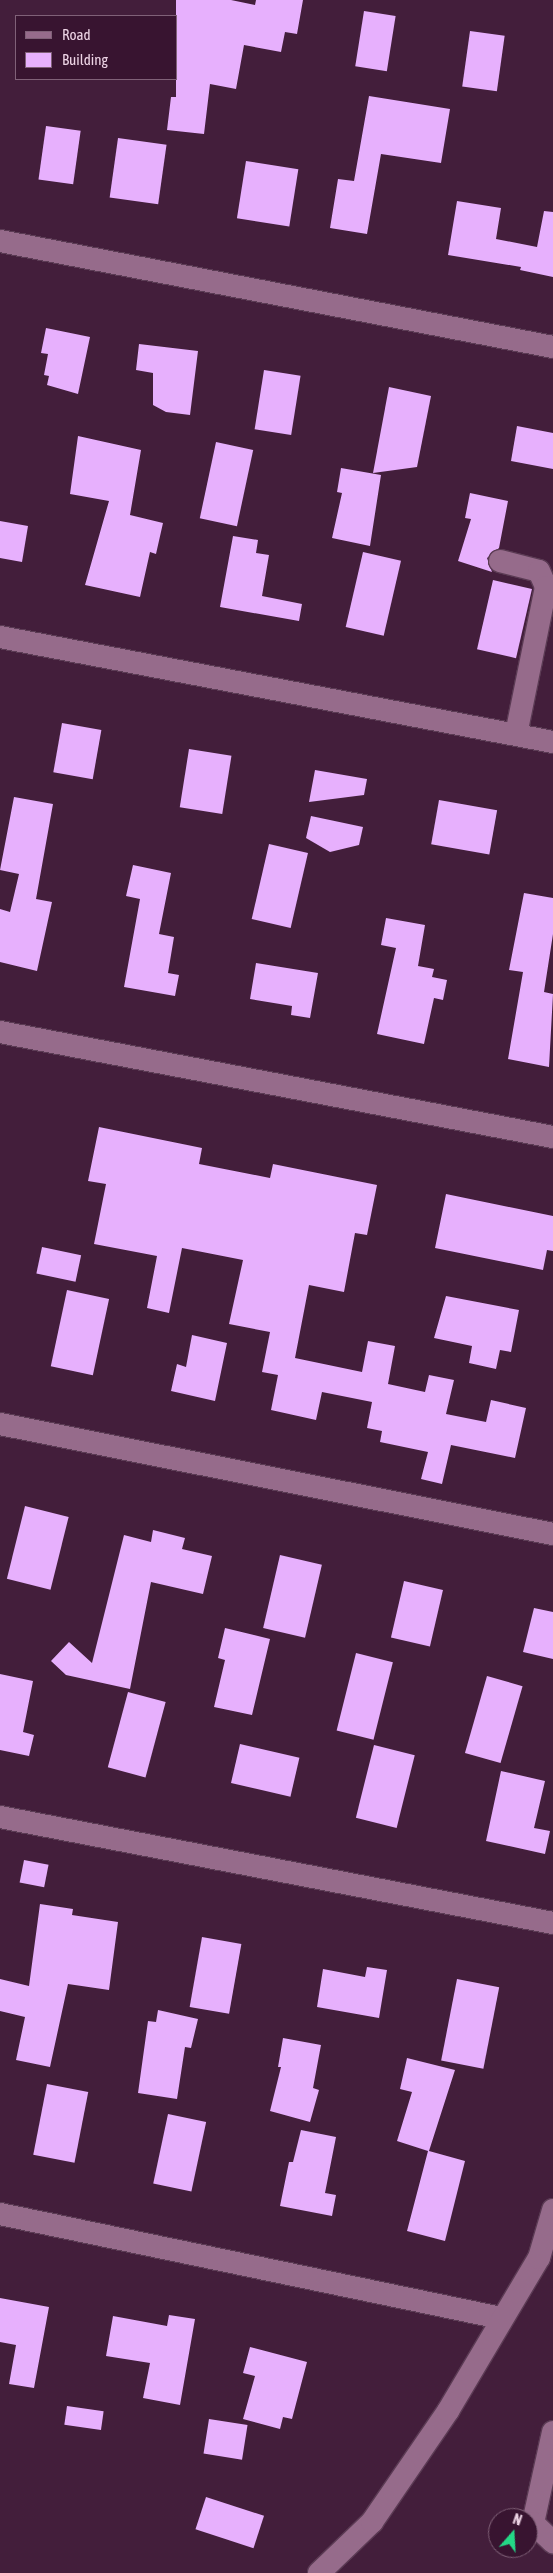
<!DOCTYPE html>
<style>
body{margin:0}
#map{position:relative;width:553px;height:2573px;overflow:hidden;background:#431e3b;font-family:"Asap Condensed",sans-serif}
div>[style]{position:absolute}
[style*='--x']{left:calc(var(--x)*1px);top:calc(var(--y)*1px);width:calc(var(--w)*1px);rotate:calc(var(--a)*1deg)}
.building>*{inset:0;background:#e7b0fd;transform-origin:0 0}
.roads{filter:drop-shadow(1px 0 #5b3b54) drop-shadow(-1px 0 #5b3b54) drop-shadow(0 1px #5b3b54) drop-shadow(0 -1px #5b3b54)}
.minor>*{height:22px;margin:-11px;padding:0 11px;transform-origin:11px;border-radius:11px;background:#966b8b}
span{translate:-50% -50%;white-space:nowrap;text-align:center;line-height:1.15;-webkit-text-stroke:5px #381430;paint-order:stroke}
.legend{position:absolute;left:15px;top:15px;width:162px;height:65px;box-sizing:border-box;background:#381430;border:1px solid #806178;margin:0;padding:6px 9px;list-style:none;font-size:15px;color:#edd4e5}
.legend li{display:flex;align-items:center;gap:10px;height:25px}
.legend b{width:25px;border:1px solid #806178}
.north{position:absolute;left:488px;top:2508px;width:50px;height:50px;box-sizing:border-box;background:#381430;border:1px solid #806178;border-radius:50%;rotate:19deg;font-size:14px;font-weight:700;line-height:20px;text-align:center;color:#edd4e5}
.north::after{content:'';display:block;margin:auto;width:18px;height:22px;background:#24d886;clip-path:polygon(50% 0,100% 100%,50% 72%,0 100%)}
</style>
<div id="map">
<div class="building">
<div style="clip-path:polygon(176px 0,231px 0,255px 5px,256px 0,303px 0,297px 34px,285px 32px,281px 52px,244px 45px,236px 89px,210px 84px,204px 134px,167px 130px,171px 97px,176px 97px)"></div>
<div style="left:364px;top:11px;width:32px;height:56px;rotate:9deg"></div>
<div style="left:470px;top:31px;width:35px;height:56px;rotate:8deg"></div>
<div style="clip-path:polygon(369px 96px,450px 109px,441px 163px,381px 154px,367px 234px,330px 228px,338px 179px,354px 181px)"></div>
<div style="left:46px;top:126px;width:35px;height:54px;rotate:8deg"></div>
<div style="left:118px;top:138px;width:49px;height:60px;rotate:8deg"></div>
<div style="left:246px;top:161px;width:53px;height:58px;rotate:9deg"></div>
<div style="clip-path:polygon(457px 201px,501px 208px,496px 239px,537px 247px,544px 211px,553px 212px,553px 277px,520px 270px,521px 267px,448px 255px)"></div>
<div style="clip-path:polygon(46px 328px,90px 337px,78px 394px,47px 385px,49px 376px,44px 375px,48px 354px,41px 353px)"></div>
<div style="clip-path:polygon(139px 344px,198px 351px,190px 415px,166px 412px,153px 405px,153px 373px,136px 370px)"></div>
<div style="left:264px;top:370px;width:37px;height:60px;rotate:9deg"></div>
<div style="clip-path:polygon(389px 387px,431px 396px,417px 467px,373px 473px)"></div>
<div style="clip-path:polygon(517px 426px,553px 433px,553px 469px,511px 461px)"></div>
<div style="clip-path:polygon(78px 436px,141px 450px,130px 515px,163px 523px,156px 554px,150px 552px,140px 597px,85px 585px,109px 501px,70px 494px)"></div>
<div style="left:216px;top:442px;width:38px;height:78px;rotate:12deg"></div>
<div style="clip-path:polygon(341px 468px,381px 475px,370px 546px,332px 538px,342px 493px,337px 492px)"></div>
<div style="clip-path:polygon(470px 493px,508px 501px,499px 548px,487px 558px,492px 572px,458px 561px,471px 519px,465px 518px)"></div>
<div style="clip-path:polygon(0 521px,28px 526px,22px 562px,0 558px)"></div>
<div style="clip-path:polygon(233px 536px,258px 540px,256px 553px,269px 555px,262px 596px,302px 604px,299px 621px,220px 607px)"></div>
<div style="left:363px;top:552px;width:39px;height:77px;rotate:13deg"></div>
<div style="left:493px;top:580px;width:40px;height:71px;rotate:13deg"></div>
<div style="left:62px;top:723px;width:40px;height:50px;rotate:10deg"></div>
<div style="left:189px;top:749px;width:43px;height:59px;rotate:9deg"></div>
<div style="clip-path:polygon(315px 770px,367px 779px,364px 795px,309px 802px)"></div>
<div style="clip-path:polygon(14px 797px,53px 804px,36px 899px,52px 902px,37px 971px,0 962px,0 909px,10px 912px,19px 874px,0 870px)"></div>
<div style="left:439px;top:800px;width:59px;height:45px;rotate:10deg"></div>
<div style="clip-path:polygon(311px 816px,363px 827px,359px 845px,330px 852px,306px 838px)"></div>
<div style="left:269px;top:844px;width:40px;height:77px;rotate:13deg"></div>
<div style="clip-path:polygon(133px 865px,171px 873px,159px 934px,174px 937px,168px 973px,179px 975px,175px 996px,124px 987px,140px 899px,126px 896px)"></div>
<div style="clip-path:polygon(524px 893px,553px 898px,553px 934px,544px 992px,553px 994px,549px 1067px,508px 1059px,523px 972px,509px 970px)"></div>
<div style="clip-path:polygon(386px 918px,425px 925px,418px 966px,434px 969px,432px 977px,447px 980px,443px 1000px,434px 998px,424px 1044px,377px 1034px,396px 948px,381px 945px)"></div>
<div style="clip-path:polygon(256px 963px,318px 973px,310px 1018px,291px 1015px,292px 1006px,250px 999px)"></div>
<div style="clip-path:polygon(99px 1127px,202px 1148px,199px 1164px,270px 1178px,273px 1164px,377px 1185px,367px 1235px,355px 1233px,344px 1292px,309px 1285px,295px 1358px,362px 1372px,368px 1341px,395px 1346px,388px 1384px,425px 1392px,429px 1375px,454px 1380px,446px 1414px,486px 1422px,491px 1400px,526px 1408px,515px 1458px,451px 1445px,442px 1484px,421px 1479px,428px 1452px,380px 1442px,382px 1431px,367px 1428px,372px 1402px,322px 1392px,316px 1420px,271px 1410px,278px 1375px,262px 1372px,270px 1332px,229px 1324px,243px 1260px,182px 1248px,169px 1313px,147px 1308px,157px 1256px,94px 1244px,106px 1184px,88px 1181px)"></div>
<div style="clip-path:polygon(446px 1194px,553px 1216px,553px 1251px,547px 1250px,543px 1270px,435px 1248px)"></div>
<div style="left:42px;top:1247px;width:40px;height:27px;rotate:12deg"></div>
<div style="left:67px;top:1290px;width:43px;height:78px;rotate:12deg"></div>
<div style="clip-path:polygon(446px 1296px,519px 1310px,511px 1352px,500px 1350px,496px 1369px,469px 1363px,472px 1346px,434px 1338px)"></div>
<div style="clip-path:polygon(192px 1335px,227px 1343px,215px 1401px,171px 1391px,177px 1364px,186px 1367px)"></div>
<div style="left:25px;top:1506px;width:45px;height:75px;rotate:14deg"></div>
<div style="clip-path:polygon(153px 1530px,185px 1538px,182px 1549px,212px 1556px,203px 1594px,151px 1582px,130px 1689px,66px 1675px,51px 1661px,69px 1642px,92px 1663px,124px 1535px,151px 1542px)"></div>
<div style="left:280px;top:1555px;width:43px;height:75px;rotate:13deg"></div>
<div style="left:404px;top:1581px;width:40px;height:58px;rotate:13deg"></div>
<div style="clip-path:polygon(534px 1608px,553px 1612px,553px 1659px,523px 1652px)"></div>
<div style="clip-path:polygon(225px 1628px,270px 1639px,252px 1715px,214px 1707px,225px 1660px,218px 1658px)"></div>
<div style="left:356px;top:1653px;width:38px;height:80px;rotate:14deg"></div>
<div style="clip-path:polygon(0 1674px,33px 1681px,23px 1732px,34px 1735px,29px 1756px,0 1750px)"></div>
<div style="left:487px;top:1676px;width:37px;height:80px;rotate:16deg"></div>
<div style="left:128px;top:1692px;width:39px;height:78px;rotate:15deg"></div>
<div style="left:240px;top:1744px;width:61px;height:40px;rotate:13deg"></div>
<div style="left:374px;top:1745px;width:42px;height:75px;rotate:14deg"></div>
<div style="clip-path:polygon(501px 1771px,545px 1781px,534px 1828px,550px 1831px,545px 1854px,486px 1841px)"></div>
<div style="left:24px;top:1860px;width:25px;height:23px;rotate:11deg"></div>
<div style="clip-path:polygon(40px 1904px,73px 1909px,72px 1915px,118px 1922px,109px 1990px,68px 1984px,50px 2067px,16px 2060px,25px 2017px,0 2011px,0 1979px,29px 1986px)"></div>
<div style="left:202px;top:1937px;width:40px;height:71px;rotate:10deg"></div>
<div style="clip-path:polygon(367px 1967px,387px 1970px,379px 2018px,317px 2007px,323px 1969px,365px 1977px)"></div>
<div style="left:457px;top:1979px;width:43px;height:83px;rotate:11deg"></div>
<div style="clip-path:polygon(158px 2010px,198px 2019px,191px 2048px,185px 2047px,177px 2099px,138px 2093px,148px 2021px,156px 2022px)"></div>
<div style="clip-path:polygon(283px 2038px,321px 2045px,313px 2088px,319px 2090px,310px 2122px,270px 2111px,281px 2067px,278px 2067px)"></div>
<div style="clip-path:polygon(407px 2058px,455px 2070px,429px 2151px,465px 2161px,445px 2241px,407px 2231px,428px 2151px,397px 2141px,412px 2092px,400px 2089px)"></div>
<div style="left:47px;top:2084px;width:42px;height:72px;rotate:11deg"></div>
<div style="left:168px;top:2114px;width:39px;height:71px;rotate:12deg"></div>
<div style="clip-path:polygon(301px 2130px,336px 2137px,325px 2193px,336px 2195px,332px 2216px,280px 2206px,289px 2162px,293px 2162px)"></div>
<div style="clip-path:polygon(0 2298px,49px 2307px,34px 2388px,9px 2384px,16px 2345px,0 2342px)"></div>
<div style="clip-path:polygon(169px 2315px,195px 2319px,180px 2405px,143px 2398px,150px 2363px,106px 2356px,113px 2316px,167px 2326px)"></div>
<div style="clip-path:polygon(250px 2347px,307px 2362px,292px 2419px,283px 2417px,280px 2429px,243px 2419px,255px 2376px,243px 2373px)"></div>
<div style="left:67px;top:2406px;width:37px;height:19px;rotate:8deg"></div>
<div style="left:209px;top:2419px;width:39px;height:35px;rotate:9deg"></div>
<div style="left:206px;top:2497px;width:61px;height:34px;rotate:18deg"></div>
</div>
<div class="roads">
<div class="minor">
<div style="--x:0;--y:241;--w:563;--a:10.85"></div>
<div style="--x:500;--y:561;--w:40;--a:14.4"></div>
<div style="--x:539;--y:571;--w:17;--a:66"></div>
<div style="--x:546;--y:587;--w:150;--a:101.5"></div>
<div style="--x:0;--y:637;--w:563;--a:10.75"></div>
<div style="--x:0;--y:1032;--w:563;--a:10.75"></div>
<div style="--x:0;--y:1424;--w:564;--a:11.25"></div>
<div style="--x:0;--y:1817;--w:563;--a:10.85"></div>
<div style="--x:0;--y:2214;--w:512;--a:11.73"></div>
<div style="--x:553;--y:2432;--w:93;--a:102.4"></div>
<div style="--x:533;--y:2523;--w:28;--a:44"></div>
<div style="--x:319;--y:2573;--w:74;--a:-43.9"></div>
<div style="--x:372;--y:2522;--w:135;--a:-55.6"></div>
<div style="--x:448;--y:2411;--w:178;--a:-59.3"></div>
<div style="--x:539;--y:2258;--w:50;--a:-73.7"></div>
</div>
</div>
<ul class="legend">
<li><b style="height:6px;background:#966b8b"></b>Road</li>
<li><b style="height:14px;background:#e7b0fd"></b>Building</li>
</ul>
<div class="north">N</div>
</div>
